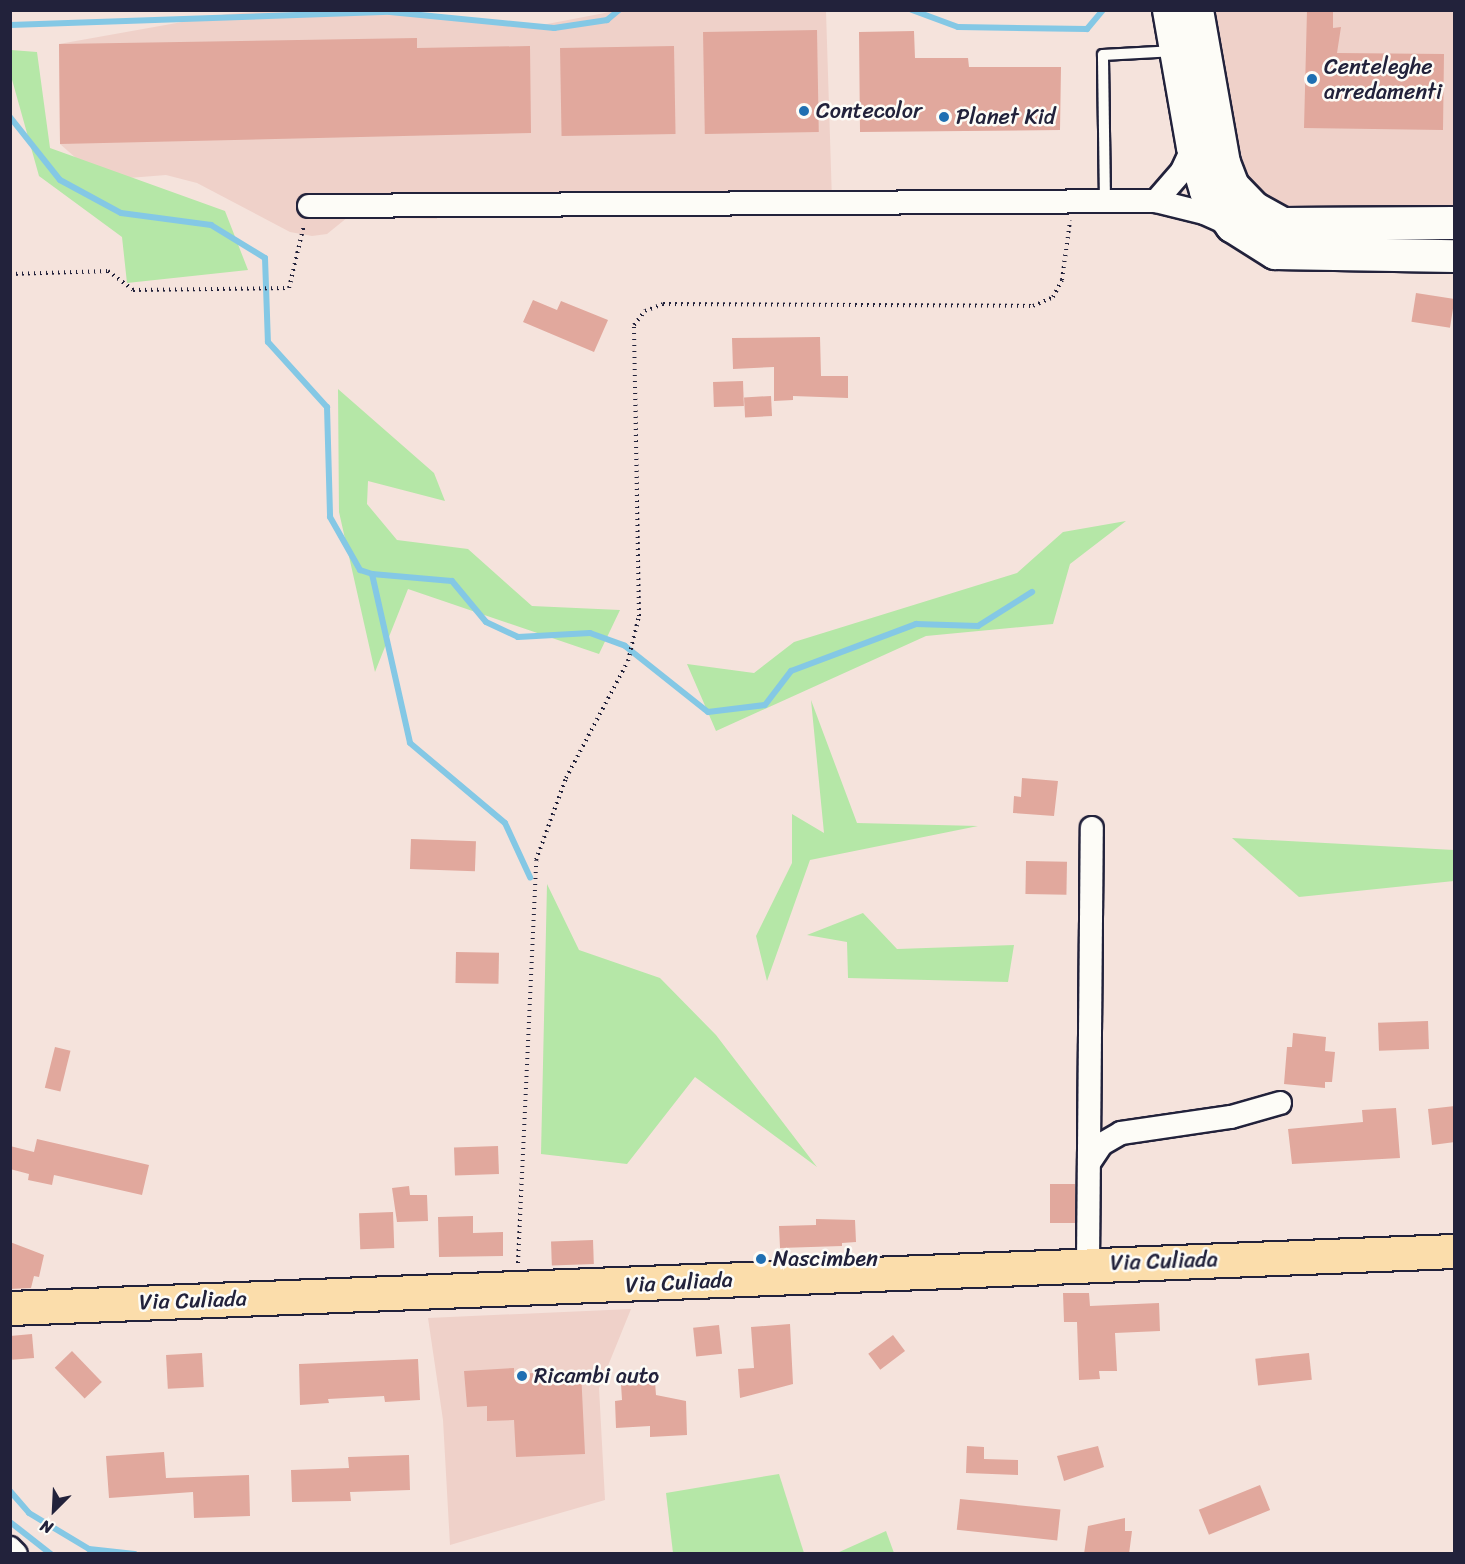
<!DOCTYPE html>
<style>
body{margin:0}
#map{position:relative;width:1465px;height:1564px;overflow:hidden;background:#f5e3dc;font-family:Sriracha,sans-serif}
div>[style]{position:absolute}
[style*='--x']{left:calc(var(--x)*1px);top:calc(var(--y)*1px);width:calc(var(--w)*1px);rotate:calc(var(--a)*1deg)}
.built>*{inset:0;background:#efd1c9}
.green>*{inset:0;background:#b5e7a7}
.stream>*{height:6px;margin:-3px;padding:0 3px;transform-origin:3px;border-radius:3px;background:#84c8e5}
.building>*{inset:0;background:#e1a89d;transform-origin:0 0}
.path>*{height:4px;margin-top:-2px;transform-origin:0;background:repeating-linear-gradient(90deg,#22223b 0 1.5px,transparent 0 6px)}
.roads{filter:drop-shadow(2px 0 #22223b) drop-shadow(-2px 0 #22223b) drop-shadow(0 2px #22223b) drop-shadow(0 -2px #22223b)}
.lane>*{height:10px;margin:-5px;padding:0 5px;transform-origin:5px;border-radius:5px;background:#fdfcf7}
.street>*{height:22px;margin:-11px;padding:0 11px;transform-origin:11px;border-radius:11px;background:#fdfcf7}
.secondary>*{height:32px;margin:-16px;padding:0 16px;transform-origin:16px;border-radius:16px;background:#fdfcf7}
.primary>*{height:33px;margin:-16.5px;padding:0 16.5px;transform-origin:16.5px;border-radius:16.5px;background:#fbddab}
.dots>*{width:16px;height:16px;translate:-50% -50%;box-sizing:border-box;border:3px solid #fdfcf7;border-radius:50%}
span{translate:-50% -50%;white-space:nowrap;text-align:center;line-height:1.15;-webkit-text-stroke:5px #fdfcf7;paint-order:stroke}
.poi-label{font-size:22px;color:#22223b}
.left{translate:0 -50%;text-align:left}
.street-label{font-size:22px;color:#22223b}
.frame{position:absolute;inset:0;border:12px solid #22223b;pointer-events:none}
.north{position:absolute;left:24px;top:1480px;width:60px;height:60px;-webkit-text-stroke:4px #fdfcf7;paint-order:stroke;rotate:204deg;font-size:16px;font-weight:700;line-height:24px;text-align:center;color:#22223b}
.north::after{content:'';display:block;margin:auto;width:21px;height:27px;background:#22223b;clip-path:polygon(50% 0,100% 100%,50% 72%,0 100%)}
</style>
<div id="map">
<div class="built">
<div style="clip-path:polygon(272px 11px,386px 11px,542px 25px,615px 11px,826px 11px,832px 201px,436px 204px,437px 219px,348px 217px,327px 234px,312px 236px,290px 232px,197px 183px,166px 175px,116px 179px,84px 165px,60px 144px,59px 44px,227px 14px)"></div>
<div style="clip-path:polygon(1212px 11px,1454px 11px,1454px 215px,1293px 219px,1247px 183px)"></div>
<div style="clip-path:polygon(631px 1309px,599px 1388px,605px 1500px,450px 1545px,443px 1420px,428px 1318px)"></div>
</div>
<div class="green">
<div style="clip-path:polygon(11px 50px,37px 52px,50px 148px,225px 211px,248px 270px,127px 283px,122px 237px,39px 176px,11px 76px)"></div>
<div style="clip-path:polygon(338px 389px,434px 473px,445px 501px,368px 481px,367px 504px,397px 540px,468px 549px,532px 606px,620px 610px,599px 654px,408px 589px,375px 672px,339px 512px)"></div>
<div style="clip-path:polygon(1126px 521px,1070px 564px,1053px 624px,926px 636px,716px 731px,687px 664px,754px 673px,794px 642px,1017px 573px,1063px 532px)"></div>
<div style="clip-path:polygon(811px 700px,857px 823px,978px 826px,810px 860px,767px 981px,756px 936px,792px 863px,792px 814px,824px 833px)"></div>
<div style="clip-path:polygon(1232px 838px,1454px 850px,1454px 881px,1299px 897px)"></div>
<div style="clip-path:polygon(547px 884px,579px 950px,660px 978px,716px 1035px,817px 1167px,695px 1077px,627px 1164px,541px 1154px)"></div>
<div style="clip-path:polygon(863px 913px,897px 949px,1014px 945px,1008px 982px,848px 978px,847px 942px,807px 935px)"></div>
<div style="clip-path:polygon(779px 1474px,804px 1553px,673px 1553px,666px 1493px)"></div>
<div style="clip-path:polygon(886px 1531px,894px 1553px,837px 1553px)"></div>
</div>
<div class="stream">
<div style="--x:912;--y:10;--w:49;--a:20.3"></div>
<div style="--x:958;--y:27;--w:129;--a:0.9"></div>
<div style="--x:1087;--y:29;--w:25;--a:-50"></div>
<div style="--x:10;--y:25;--w:380;--a:-2"></div>
<div style="--x:390;--y:12;--w:165;--a:5.6"></div>
<div style="--x:554;--y:28;--w:54;--a:-8.6"></div>
<div style="--x:607;--y:20;--w:16;--a:-40"></div>
<div style="--x:10;--y:117;--w:80;--a:51.6"></div>
<div style="--x:60;--y:180;--w:69;--a:28.4"></div>
<div style="--x:121;--y:213;--w:91;--a:7.6"></div>
<div style="--x:211;--y:225;--w:63;--a:31.4"></div>
<div style="--x:265;--y:258;--w:84;--a:88"></div>
<div style="--x:268;--y:342;--w:88;--a:47.8"></div>
<div style="--x:327;--y:407;--w:110;--a:88.4"></div>
<div style="--x:330;--y:517;--w:61;--a:60.5"></div>
<div style="--x:360;--y:570;--w:13;--a:18"></div>
<div style="--x:372;--y:574;--w:80;--a:5"></div>
<div style="--x:452;--y:581;--w:53;--a:50.3"></div>
<div style="--x:486;--y:622;--w:35;--a:25"></div>
<div style="--x:518;--y:637;--w:72;--a:-3.2"></div>
<div style="--x:590;--y:633;--w:37;--a:20"></div>
<div style="--x:625;--y:646;--w:106;--a:38.5"></div>
<div style="--x:708;--y:712;--w:57;--a:-7"></div>
<div style="--x:765;--y:705;--w:43;--a:-52.6"></div>
<div style="--x:791;--y:671;--w:134;--a:-20.6"></div>
<div style="--x:916;--y:624;--w:62;--a:1.8"></div>
<div style="--x:978;--y:626;--w:64;--a:-32.2"></div>
<div style="--x:372;--y:574;--w:173;--a:77.3"></div>
<div style="--x:410;--y:743;--w:124;--a:40.1"></div>
<div style="--x:505;--y:823;--w:60;--a:65.2"></div>
<div style="--x:10;--y:1491;--w:29;--a:49"></div>
<div style="--x:29;--y:1513;--w:70;--a:31"></div>
<div style="--x:89;--y:1549;--w:46;--a:6.2"></div>
<div style="--x:10;--y:1522;--w:52;--a:38"></div>
</div>
<div class="building">
<div style="clip-path:polygon(1307px 10px,1333px 10px,1333px 28px,1341px 27px,1337px 53px,1444px 54px,1443px 130px,1304px 128px)"></div>
<div style="left:817px;top:30px;width:102px;height:114px;rotate:89deg"></div>
<div style="clip-path:polygon(914px 31px,915px 58px,968px 58px,969px 67px,1061px 67px,1060px 130px,860px 132px,859px 32px)"></div>
<div style="clip-path:polygon(417px 38px,417px 48px,530px 46px,531px 133px,60px 144px,59px 44px)"></div>
<div style="left:674px;top:46px;width:88px;height:114px;rotate:89deg"></div>
<div style="left:1416px;top:293px;width:39px;height:29px;rotate:9deg"></div>
<div style="clip-path:polygon(533px 300px,557px 310px,561px 301px,608px 320px,594px 352px,523px 322px)"></div>
<div style="clip-path:polygon(820px 337px,821px 376px,848px 376px,848px 398px,793px 396px,793px 400px,774px 401px,774px 367px,733px 369px,732px 338px)"></div>
<div style="left:743px;top:381px;width:25px;height:30px;rotate:88deg"></div>
<div style="left:771px;top:396px;width:20px;height:27px;rotate:87deg"></div>
<div style="clip-path:polygon(1022px 778px,1058px 781px,1054px 816px,1013px 813px,1014px 796px,1021px 797px)"></div>
<div style="left:411px;top:839px;width:65px;height:30px;rotate:2deg"></div>
<div style="left:1026px;top:861px;width:41px;height:33px;rotate:1deg"></div>
<div style="left:456px;top:952px;width:43px;height:31px;rotate:1deg"></div>
<div style="left:1428px;top:1021px;width:28px;height:50px;rotate:88deg"></div>
<div style="clip-path:polygon(1293px 1033px,1326px 1037px,1325px 1051px,1335px 1052px,1332px 1082px,1325px 1082px,1325px 1088px,1284px 1084px,1287px 1047px,1292px 1047px)"></div>
<div style="left:55px;top:1047px;width:16px;height:42px;rotate:14deg"></div>
<div style="clip-path:polygon(1455px 1106px,1455px 1142px,1432px 1145px,1428px 1109px)"></div>
<div style="clip-path:polygon(1396px 1108px,1400px 1158px,1292px 1164px,1288px 1129px,1363px 1122px,1362px 1110px)"></div>
<div style="clip-path:polygon(37px 1139px,149px 1165px,142px 1195px,54px 1175px,52px 1185px,28px 1180px,29px 1174px,10px 1169px,10px 1146px,34px 1152px)"></div>
<div style="left:498px;top:1146px;width:28px;height:44px;rotate:88deg"></div>
<div style="left:1050px;top:1184px;width:25px;height:39px"></div>
<div style="clip-path:polygon(409px 1186px,410px 1195px,427px 1195px,428px 1221px,397px 1222px,392px 1188px)"></div>
<div style="left:393px;top:1212px;width:36px;height:34px;rotate:88deg"></div>
<div style="clip-path:polygon(473px 1216px,473px 1233px,503px 1232px,503px 1256px,439px 1257px,438px 1217px)"></div>
<div style="clip-path:polygon(816px 1219px,855px 1220px,856px 1242px,842px 1243px,842px 1246px,780px 1248px,779px 1226px,816px 1225px)"></div>
<div style="left:593px;top:1240px;width:24px;height:42px;rotate:88deg"></div>
<div style="clip-path:polygon(10px 1242px,44px 1255px,39px 1277px,34px 1276px,31px 1288px,10px 1289px)"></div>
<div style="clip-path:polygon(1063px 1293px,1089px 1293px,1090px 1306px,1159px 1303px,1160px 1331px,1115px 1333px,1117px 1371px,1099px 1371px,1100px 1379px,1079px 1380px,1077px 1322px,1064px 1322px)"></div>
<div style="clip-path:polygon(790px 1324px,793px 1384px,740px 1398px,738px 1369px,754px 1368px,751px 1327px)"></div>
<div style="left:719px;top:1325px;width:29px;height:26px;rotate:84deg"></div>
<div style="left:32px;top:1334px;width:24px;height:22px;rotate:85deg"></div>
<div style="left:893px;top:1335px;width:20px;height:31px;rotate:53deg"></div>
<div style="left:72px;top:1351px;width:43px;height:24px;rotate:46deg"></div>
<div style="left:202px;top:1353px;width:34px;height:36px;rotate:87deg"></div>
<div style="left:1309px;top:1353px;width:27px;height:54px;rotate:84deg"></div>
<div style="clip-path:polygon(418px 1359px,420px 1400px,385px 1402px,384px 1396px,328px 1399px,329px 1403px,300px 1405px,299px 1364px)"></div>
<div style="clip-path:polygon(514px 1368px,514px 1374px,581px 1371px,585px 1454px,516px 1457px,514px 1420px,487px 1421px,487px 1406px,467px 1407px,464px 1371px)"></div>
<div style="clip-path:polygon(655px 1382px,656px 1395px,686px 1401px,687px 1435px,650px 1437px,650px 1426px,616px 1428px,615px 1401px,622px 1400px,621px 1384px)"></div>
<div style="clip-path:polygon(967px 1446px,984px 1447px,984px 1459px,1018px 1460px,1018px 1475px,966px 1473px)"></div>
<div style="clip-path:polygon(1098px 1446px,1104px 1467px,1064px 1481px,1057px 1456px)"></div>
<div style="clip-path:polygon(164px 1452px,166px 1478px,249px 1475px,250px 1516px,194px 1518px,193px 1492px,109px 1498px,106px 1456px)"></div>
<div style="clip-path:polygon(409px 1455px,410px 1490px,350px 1492px,351px 1501px,292px 1502px,291px 1470px,349px 1468px,348px 1457px)"></div>
<div style="left:1260px;top:1485px;width:27px;height:66px;rotate:68deg"></div>
<div style="left:960px;top:1499px;width:101px;height:31px;rotate:6deg"></div>
<div style="clip-path:polygon(1125px 1518px,1125px 1531px,1132px 1531px,1129px 1554px,1084px 1554px,1088px 1526px)"></div>
</div>
<div class="path">
<div style="--x:10;--y:274;--w:98;--a:-1.8"></div>
<div style="--x:108;--y:271;--w:31;--a:37"></div>
<div style="--x:133;--y:290;--w:156;--a:-0.7"></div>
<div style="--x:289;--y:288;--w:65;--a:-76.6"></div>
<div style="--x:518;--y:1263;--w:403;--a:-87.4"></div>
<div style="--x:536;--y:860;--w:87;--a:-69.9"></div>
<div style="--x:566;--y:778;--w:132;--a:-62.1"></div>
<div style="--x:628;--y:661;--w:46;--a:-76.3"></div>
<div style="--x:639;--y:616;--w:291;--a:-91"></div>
<div style="--x:634;--y:325;--w:18;--a:-52"></div>
<div style="--x:645;--y:311;--w:19;--a:-21"></div>
<div style="--x:663;--y:304;--w:370;--a:0.3"></div>
<div style="--x:1033;--y:306;--w:22;--a:-24"></div>
<div style="--x:1053;--y:297;--w:19;--a:-62"></div>
<div style="--x:1062;--y:280;--w:60;--a:-82.3"></div>
</div>
<div class="roads">
<div class="lane">
<div style="--x:1105;--y:202;--w:147;--a:-90.8"></div>
<div style="--x:1103;--y:55;--w:72;--a:-3.2"></div>
</div>
<div class="street">
<div style="--x:1193;--y:147;--w:26;--a:115"></div>
<div style="--x:1182;--y:171;--w:40;--a:131"></div>
<div style="--x:1156;--y:201;--w:49;--a:14"></div>
<div style="--x:1204;--y:213;--w:27;--a:24"></div>
<div style="--x:309;--y:206;--w:847;--a:-0.34"></div>
<div style="--x:1089;--y:1163;--w:23;--a:-56"></div>
<div style="--x:1102;--y:1144;--w:22;--a:-30"></div>
<div style="--x:1121;--y:1133;--w:111;--a:-8.3"></div>
<div style="--x:1231;--y:1117;--w:51;--a:-15.9"></div>
<div style="--x:1088;--y:1263;--w:435;--a:-89.5"></div>
<div style="--x:10;--y:1548;--w:8;--a:45"></div>
</div>
<div class="secondary">
<div style="--x:1169;--y:10;--w:139;--a:80.1"></div>
<div style="--x:1193;--y:147;--w:46;--a:73.5"></div>
<div style="--x:1206;--y:191;--w:44;--a:53.4"></div>
<div style="--x:1232;--y:226;--w:51;--a:32.1"></div>
<div style="--x:1275;--y:253;--w:179;--a:1"></div>
<div style="--x:1197;--y:10;--w:155;--a:80"></div>
<div style="--x:1224;--y:163;--w:25;--a:69"></div>
<div style="--x:1233;--y:186;--w:30;--a:46"></div>
<div style="--x:1254;--y:208;--w:33;--a:29"></div>
<div style="--x:1283;--y:224;--w:171;--a:-0.3"></div>
</div>
<div class="primary">
<div style="--x:10;--y:1308;--w:1445;--a:-2.26"></div>
</div>
</div>
<div class="dots">
<div style="left:1312px;top:79px;background:#1f6fb2"></div>
<div style="left:804px;top:111px;background:#1f6fb2"></div>
<div style="left:944px;top:117px;background:#1f6fb2"></div>
<div style="left:761px;top:1259px;background:#1f6fb2"></div>
<div style="left:522px;top:1376px;background:#1f6fb2"></div>
</div>
<div class="poi-label">
<span class="left" style="left:1324px;top:79px">Centeleghe<br>arredamenti</span>
<span class="left" style="left:816px;top:111px">Contecolor</span>
<span class="left" style="left:956px;top:117px">Planet Kid</span>
<span class="left" style="left:773px;top:1259px">Nascimben</span>
<span class="left" style="left:534px;top:1376px">Ricambi auto</span>
</div>
<div class="street-label">
<span style="left:1164px;top:1261px;rotate:-2deg">Via Culiada</span>
<span style="left:679px;top:1282px;rotate:-3deg">Via Culiada</span>
<span style="left:193px;top:1300px;rotate:-2deg">Via Culiada</span>
</div>
<div class="frame"></div>
<div class="north">N</div>
</div>
